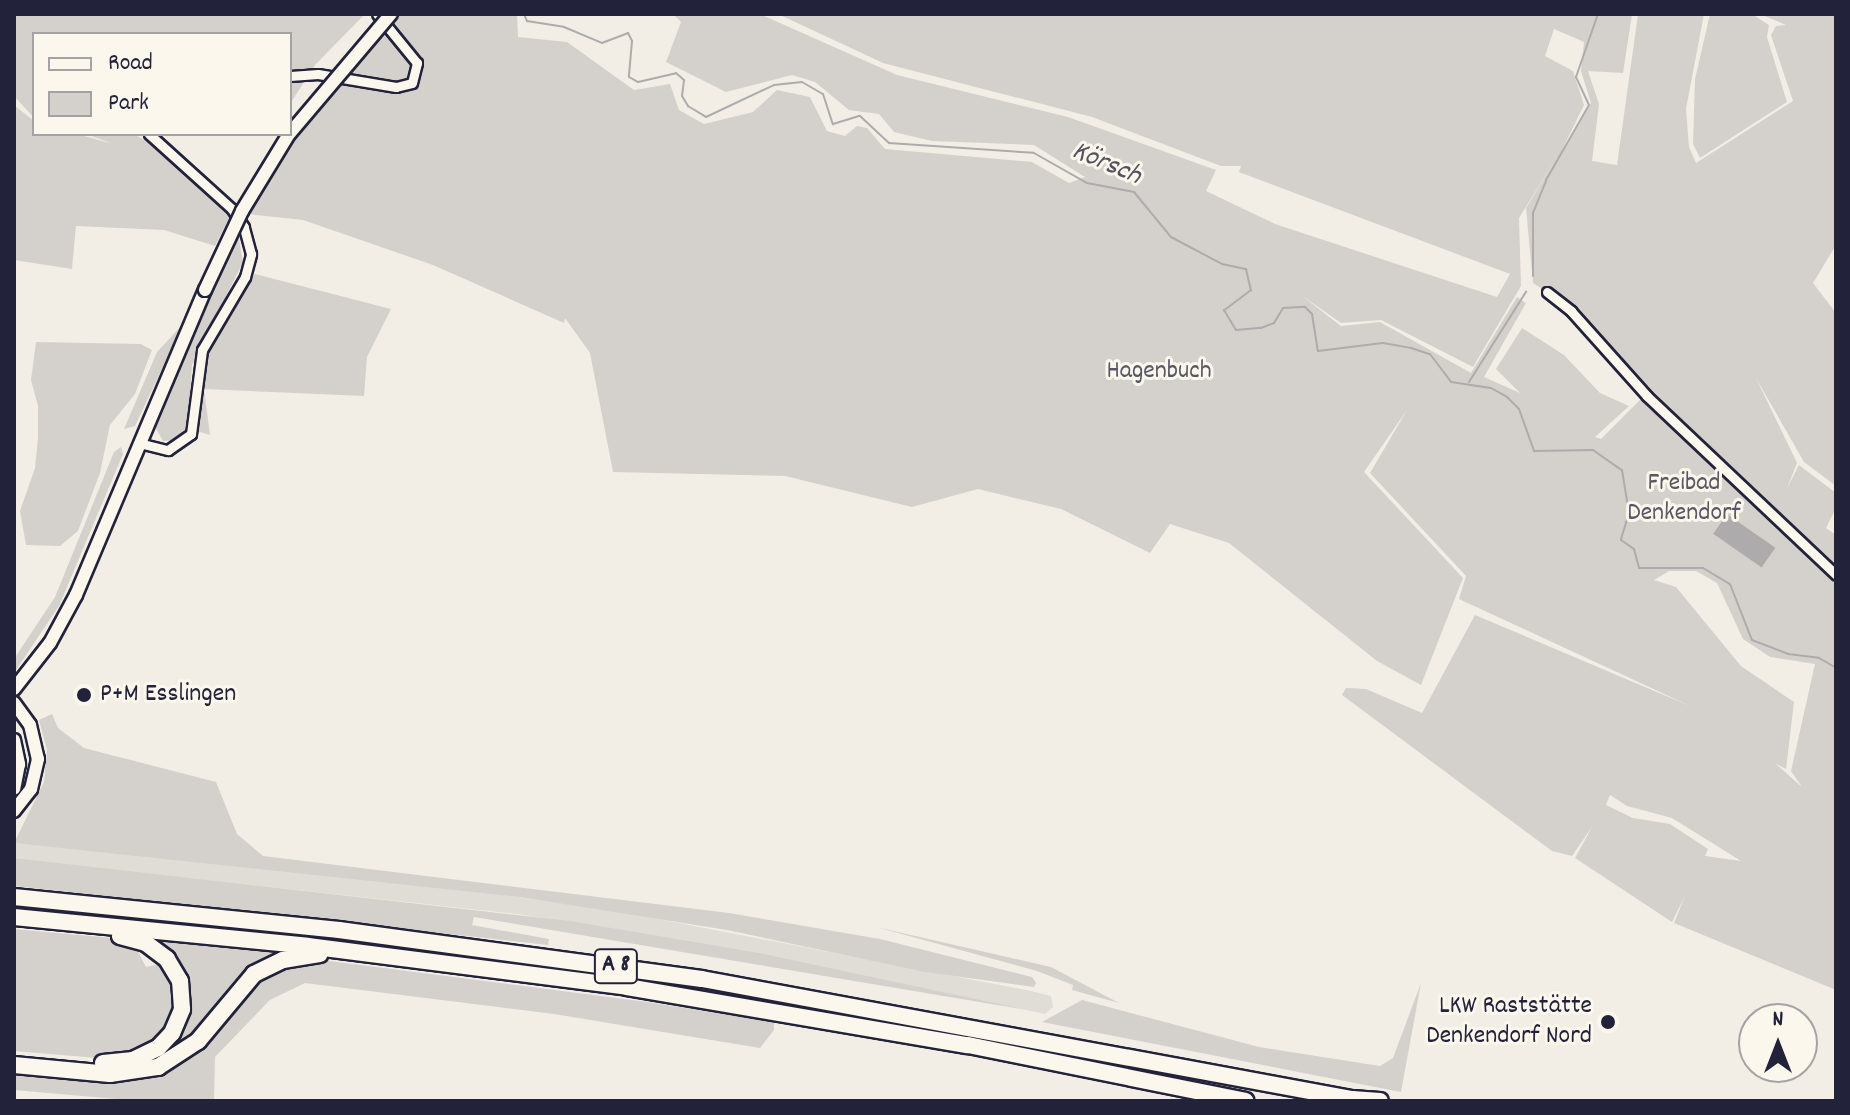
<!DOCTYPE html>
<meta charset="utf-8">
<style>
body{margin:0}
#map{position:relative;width:1850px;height:1115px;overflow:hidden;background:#f2eee5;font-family:Dekko,sans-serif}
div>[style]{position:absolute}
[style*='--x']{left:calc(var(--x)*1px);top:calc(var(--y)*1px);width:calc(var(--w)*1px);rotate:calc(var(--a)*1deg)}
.built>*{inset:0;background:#e0dcd6}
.green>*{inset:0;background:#d4d1cc}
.water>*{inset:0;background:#aeabad;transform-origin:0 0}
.stream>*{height:2px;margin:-1px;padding:0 1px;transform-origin:1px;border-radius:1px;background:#aeabad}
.roads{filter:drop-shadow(2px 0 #22223b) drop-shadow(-2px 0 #22223b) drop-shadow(0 2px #22223b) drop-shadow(0 -2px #22223b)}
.street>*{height:9px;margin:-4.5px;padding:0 4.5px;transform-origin:4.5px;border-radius:4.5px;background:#fbf7ec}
.secondary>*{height:12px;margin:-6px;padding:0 6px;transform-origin:6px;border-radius:6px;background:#fbf7ec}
.highway>*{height:16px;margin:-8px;padding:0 8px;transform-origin:8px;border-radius:8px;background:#fbf7ec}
.bridges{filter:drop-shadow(2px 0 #22223b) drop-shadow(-2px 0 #22223b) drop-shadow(0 2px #22223b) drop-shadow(0 -2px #22223b)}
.secondary-bridge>*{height:12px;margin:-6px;padding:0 6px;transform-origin:6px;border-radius:6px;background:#fbf7ec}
.dots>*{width:22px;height:22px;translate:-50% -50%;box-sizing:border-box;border:4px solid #fbf7ec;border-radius:50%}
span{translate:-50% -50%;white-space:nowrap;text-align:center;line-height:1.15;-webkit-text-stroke:6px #fbf7ec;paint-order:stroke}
.shield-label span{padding:2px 6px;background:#fbf7ec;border:2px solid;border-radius:6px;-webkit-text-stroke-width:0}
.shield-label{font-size:24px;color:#22223b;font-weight:700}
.park-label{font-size:26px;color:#575766}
.poi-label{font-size:26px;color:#22223b}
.left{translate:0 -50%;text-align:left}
.right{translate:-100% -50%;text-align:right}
.water-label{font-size:28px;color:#535263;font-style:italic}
.frame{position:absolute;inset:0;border:16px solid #22223b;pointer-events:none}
.legend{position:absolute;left:32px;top:32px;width:260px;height:104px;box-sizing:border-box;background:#fbf7ec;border:2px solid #a4a2a5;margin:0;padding:10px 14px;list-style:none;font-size:24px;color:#22223b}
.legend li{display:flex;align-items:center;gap:16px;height:40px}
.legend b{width:40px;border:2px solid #a4a2a5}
.north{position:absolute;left:1738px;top:1003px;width:80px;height:80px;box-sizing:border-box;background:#fbf7ec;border:2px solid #a4a2a5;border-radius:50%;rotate:0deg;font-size:22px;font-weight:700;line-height:32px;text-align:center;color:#22223b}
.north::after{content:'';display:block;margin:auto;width:28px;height:36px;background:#22223b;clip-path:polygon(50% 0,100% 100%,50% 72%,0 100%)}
</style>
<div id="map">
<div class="built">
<div style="clip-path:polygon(14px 843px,398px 880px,611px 910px,1031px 991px,1051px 996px,1053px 1007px,1045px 1014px,765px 954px,518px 914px,31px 861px,14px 858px)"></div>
</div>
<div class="green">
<div style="clip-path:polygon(14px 14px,365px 14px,315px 65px,290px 104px,290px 34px,34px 34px,34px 118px,14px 96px)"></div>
<div style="clip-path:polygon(evenodd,394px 14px,517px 14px,518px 37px,567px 42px,634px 90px,670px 84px,679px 110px,704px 124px,753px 112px,777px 90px,810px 97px,827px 131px,845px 136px,857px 126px,867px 128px,885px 149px,1032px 162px,1069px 183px,1085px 177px,1034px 145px,932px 141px,894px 132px,879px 114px,849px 110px,815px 82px,792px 75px,726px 92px,666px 62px,681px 22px,673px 14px,760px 14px,897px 75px,1068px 117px,1216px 170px,1206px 191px,1275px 224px,1497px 297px,1510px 274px,1239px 172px,1241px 166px,1221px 166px,1092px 117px,883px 63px,778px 14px,1632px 14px,1623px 73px,1588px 71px,1599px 104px,1592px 161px,1617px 165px,1638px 14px,1704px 14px,1686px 109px,1689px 147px,1696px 163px,1793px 101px,1771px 35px,1776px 26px,1786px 25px,1760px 14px,1836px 14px,1836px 245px,1813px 283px,1836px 313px,1836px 486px,1804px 462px,1756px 378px,1797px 463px,1787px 488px,1799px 465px,1836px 493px,1836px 508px,1826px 528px,1836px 535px,1836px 563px,1826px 563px,1715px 451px,1667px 411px,1581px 314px,1533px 283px,1526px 208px,1559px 154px,1519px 218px,1521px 286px,1473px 367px,1381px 320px,1341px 323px,1301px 295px,1341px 326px,1380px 322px,1471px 373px,1517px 297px,1526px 303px,1484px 377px,1520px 393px,1496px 369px,1522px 328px,1564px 355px,1600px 393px,1629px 406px,1595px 437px,1601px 439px,1644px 396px,1836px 577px,1836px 990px,1674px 923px,1685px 896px,1672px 922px,1575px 858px,1592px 827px,1572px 856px,1552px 851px,1342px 695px,1346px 688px,1366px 689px,1422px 713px,1475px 615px,1690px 706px,1459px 599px,1466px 576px,1370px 473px,1407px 410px,1364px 472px,1463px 578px,1421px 685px,1377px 661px,1229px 543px,1170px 524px,1150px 553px,1061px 509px,978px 489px,912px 507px,785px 476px,613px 472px,590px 353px,565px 318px,564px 323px,433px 265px,303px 220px,247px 214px,313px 107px,394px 14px,1554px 29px,1584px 42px,1581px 71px,1591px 103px,1562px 150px,1584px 105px,1573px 71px,1545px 56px,1554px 29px,394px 14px,1669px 571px,1696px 571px,1717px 583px,1743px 639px,1770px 657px,1815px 664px,1791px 771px,1802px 787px,1775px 763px,1786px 769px,1794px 702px,1741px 666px,1676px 587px,1654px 580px,1669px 571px,394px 14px,1610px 795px,1627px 806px,1672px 818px,1741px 861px,1705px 856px,1708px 849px,1670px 824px,1633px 818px,1606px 805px,1610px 795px)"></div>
<div style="clip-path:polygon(1710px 14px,1752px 14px,1769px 25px,1767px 37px,1787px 102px,1700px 158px,1693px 144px,1695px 79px)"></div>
<div style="clip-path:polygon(14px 105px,34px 121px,34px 134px,77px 134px,113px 144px,86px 134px,134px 134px,169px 155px,230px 216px,215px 246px,164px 230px,76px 226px,72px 269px,14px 260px)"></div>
<div style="clip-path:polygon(238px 233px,243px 262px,192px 365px,188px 427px,178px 440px,163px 441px,155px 427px)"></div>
<div style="clip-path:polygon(255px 274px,391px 309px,367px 357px,364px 396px,204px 389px,210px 435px,197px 431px,205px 361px,215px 333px)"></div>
<div style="clip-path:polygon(183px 324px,135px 426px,124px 429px,157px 352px)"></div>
<div style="clip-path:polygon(36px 342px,141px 344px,152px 350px,135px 394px,110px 425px,100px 473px,78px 531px,60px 546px,26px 545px,20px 511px,35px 468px,38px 438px,38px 406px,31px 380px)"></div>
<div style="clip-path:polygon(121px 447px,123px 454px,59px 606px,14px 673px,14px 659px,55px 597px,114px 452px)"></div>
<div style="clip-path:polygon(52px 714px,58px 728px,84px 748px,216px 782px,237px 834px,263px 856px,729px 913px,880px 939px,1032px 977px,1036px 983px,1034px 987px,925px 972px,727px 930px,520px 897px,14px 843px,44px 782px,47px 750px,39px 720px)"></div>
<div style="clip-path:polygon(14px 858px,570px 921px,765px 954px,1027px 1010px,474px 917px,472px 925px,549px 939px,548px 945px,14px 886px)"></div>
<div style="clip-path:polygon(876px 927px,1051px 967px,1119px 1003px,1072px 990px,1073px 985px,1037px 971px)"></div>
<div style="clip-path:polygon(14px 929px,123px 939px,136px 948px,146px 967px,160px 964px,173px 973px,176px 1017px,146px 1051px,98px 1058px,14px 1051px)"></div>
<div style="clip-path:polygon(153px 941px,159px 941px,279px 953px,205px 1029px,160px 1062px,145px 1060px,185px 1010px)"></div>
<div style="clip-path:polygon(322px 960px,647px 1002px,774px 1022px,774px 1030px,760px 1048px,554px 1014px,305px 983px,270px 1000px,215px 1057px,214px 1101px,139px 1101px,14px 1090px,14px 1069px,138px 1076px,211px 1032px,270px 969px)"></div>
<div style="clip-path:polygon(1421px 983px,1401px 1092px,1042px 1022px,1082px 1000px,1259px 1047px,1380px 1066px,1393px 1058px)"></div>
</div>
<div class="water">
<div style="left:1727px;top:514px;width:59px;height:24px;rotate:35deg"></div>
</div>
<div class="stream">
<div style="--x:524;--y:14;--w:8;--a:67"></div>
<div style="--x:527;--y:21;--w:37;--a:9"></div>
<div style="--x:564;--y:27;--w:41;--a:22.8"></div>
<div style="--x:602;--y:43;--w:28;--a:-21"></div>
<div style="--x:628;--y:33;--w:9;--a:63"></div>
<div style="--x:632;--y:41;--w:36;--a:95"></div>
<div style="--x:629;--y:77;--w:10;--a:29"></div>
<div style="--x:638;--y:82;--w:39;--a:-13"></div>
<div style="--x:676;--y:73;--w:11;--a:41"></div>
<div style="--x:684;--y:80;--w:16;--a:97"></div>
<div style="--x:682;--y:96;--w:12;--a:59"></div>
<div style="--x:688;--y:106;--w:21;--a:31"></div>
<div style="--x:706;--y:117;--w:75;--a:-25.2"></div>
<div style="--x:774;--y:85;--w:28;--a:-6"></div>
<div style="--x:802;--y:82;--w:24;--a:30"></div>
<div style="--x:823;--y:94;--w:32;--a:72"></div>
<div style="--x:833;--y:124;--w:28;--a:-17"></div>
<div style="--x:860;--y:116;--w:40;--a:43"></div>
<div style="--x:889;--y:143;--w:145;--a:3.9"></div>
<div style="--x:1034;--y:153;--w:61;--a:29.5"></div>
<div style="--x:1087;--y:183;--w:48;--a:10.8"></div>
<div style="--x:1134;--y:192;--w:58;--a:50.6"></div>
<div style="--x:1171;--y:237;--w:58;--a:27.9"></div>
<div style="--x:1222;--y:264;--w:25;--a:12"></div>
<div style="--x:1246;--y:269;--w:22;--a:77"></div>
<div style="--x:1251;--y:290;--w:34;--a:143"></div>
<div style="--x:1224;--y:310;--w:23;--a:59"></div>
<div style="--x:1236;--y:330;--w:25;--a:-5"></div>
<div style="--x:1261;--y:328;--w:14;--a:-21"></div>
<div style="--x:1274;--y:323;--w:17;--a:-59"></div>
<div style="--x:1283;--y:308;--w:22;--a:-3"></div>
<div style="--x:1305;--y:307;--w:10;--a:45"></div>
<div style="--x:1312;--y:314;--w:37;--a:81"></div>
<div style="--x:1318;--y:351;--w:65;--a:-7"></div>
<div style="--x:1383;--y:343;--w:28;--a:10"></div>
<div style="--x:1411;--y:348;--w:20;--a:18"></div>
<div style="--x:1430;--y:354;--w:35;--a:53"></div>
<div style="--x:1451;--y:382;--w:40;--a:8.5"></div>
<div style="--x:1491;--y:388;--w:18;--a:29"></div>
<div style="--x:1507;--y:397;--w:17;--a:45"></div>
<div style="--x:1519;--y:409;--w:45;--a:70.3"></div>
<div style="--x:1534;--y:451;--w:59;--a:-1"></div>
<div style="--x:1593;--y:450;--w:35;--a:35"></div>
<div style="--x:1622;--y:470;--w:44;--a:80.8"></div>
<div style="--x:1629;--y:513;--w:28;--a:107"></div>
<div style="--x:1621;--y:540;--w:16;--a:35"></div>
<div style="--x:1634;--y:549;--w:20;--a:75"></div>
<div style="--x:1639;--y:568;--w:64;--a:0"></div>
<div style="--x:1703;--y:568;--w:31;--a:31"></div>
<div style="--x:1730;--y:584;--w:60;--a:68.6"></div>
<div style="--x:1752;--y:640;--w:39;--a:21"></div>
<div style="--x:1788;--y:654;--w:31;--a:7"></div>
<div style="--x:1819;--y:658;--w:20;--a:30"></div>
<div style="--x:1533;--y:276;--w:63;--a:-90"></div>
<div style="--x:1533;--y:213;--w:35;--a:-68"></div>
<div style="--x:1546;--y:180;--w:86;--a:-60.2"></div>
<div style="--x:1589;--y:105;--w:31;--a:-115"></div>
<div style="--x:1576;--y:77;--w:67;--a:-70.8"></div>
<div style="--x:1469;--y:382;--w:107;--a:-57.7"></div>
</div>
<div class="roads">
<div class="street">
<div style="--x:290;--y:76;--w:28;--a:-4"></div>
<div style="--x:318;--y:74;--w:79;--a:9.5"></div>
<div style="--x:396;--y:87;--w:16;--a:-14"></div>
<div style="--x:412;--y:83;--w:21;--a:-76"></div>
<div style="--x:417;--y:63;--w:63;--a:-129.2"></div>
<div style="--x:1547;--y:292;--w:31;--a:38"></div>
<div style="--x:1571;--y:311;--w:114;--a:48.2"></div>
<div style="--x:1647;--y:396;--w:260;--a:43.4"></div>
<div style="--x:139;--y:443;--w:30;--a:14"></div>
<div style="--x:168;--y:450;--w:28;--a:-35"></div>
<div style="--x:191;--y:434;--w:85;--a:-82.5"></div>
<div style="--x:202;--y:350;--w:85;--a:-59.5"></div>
<div style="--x:245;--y:277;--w:24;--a:-75"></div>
<div style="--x:251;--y:254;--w:28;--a:-105"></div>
<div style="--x:244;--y:227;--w:22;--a:-124"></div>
<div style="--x:232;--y:209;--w:112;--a:-137.9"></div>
</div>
<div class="secondary">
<div style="--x:14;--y:689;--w:58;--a:-52"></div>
<div style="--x:50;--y:643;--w:55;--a:-61.6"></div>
<div style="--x:76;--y:595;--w:331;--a:-67.1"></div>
<div style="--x:14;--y:703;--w:27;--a:54"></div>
<div style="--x:30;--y:725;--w:35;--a:77"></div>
<div style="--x:38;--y:759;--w:31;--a:103"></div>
<div style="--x:31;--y:789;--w:28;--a:128"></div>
<div style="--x:14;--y:740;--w:25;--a:78"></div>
<div style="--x:19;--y:764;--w:25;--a:101"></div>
</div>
<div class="highway">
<div style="--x:14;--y:897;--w:327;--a:5.8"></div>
<div style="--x:339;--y:930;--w:366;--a:7.7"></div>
<div style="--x:702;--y:979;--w:672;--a:10.46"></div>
<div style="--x:14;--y:917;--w:295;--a:5.6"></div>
<div style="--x:308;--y:946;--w:322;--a:7.3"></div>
<div style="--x:627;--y:987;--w:346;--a:9.7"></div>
<div style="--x:968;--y:1045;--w:283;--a:11.4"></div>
<div style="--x:103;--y:1063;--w:30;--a:-6"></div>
<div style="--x:133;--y:1060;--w:28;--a:-26"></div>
<div style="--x:158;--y:1048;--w:21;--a:-47"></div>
<div style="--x:172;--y:1033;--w:26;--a:-67"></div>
<div style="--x:182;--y:1009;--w:28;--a:-94"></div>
<div style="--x:180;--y:981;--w:26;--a:-121"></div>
<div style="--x:167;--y:959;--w:26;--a:-143"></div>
<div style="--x:146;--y:943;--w:27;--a:-165"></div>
<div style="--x:14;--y:1065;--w:96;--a:5.4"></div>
<div style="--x:110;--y:1074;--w:49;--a:-8.3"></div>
<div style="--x:158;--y:1067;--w:48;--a:-33"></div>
<div style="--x:198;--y:1041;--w:87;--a:-50.1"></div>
<div style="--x:254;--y:974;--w:32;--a:-26"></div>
<div style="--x:283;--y:960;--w:37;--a:-9"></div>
<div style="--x:1352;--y:1099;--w:28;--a:4"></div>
</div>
</div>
<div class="bridges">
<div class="secondary-bridge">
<div style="--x:290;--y:133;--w:156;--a:-49.7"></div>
<div style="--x:205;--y:290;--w:87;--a:-64.9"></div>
<div style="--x:242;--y:211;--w:90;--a:-58.6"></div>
</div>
</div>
<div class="dots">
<div style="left:84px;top:695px;background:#22223b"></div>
<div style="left:1608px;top:1022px;background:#22223b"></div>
</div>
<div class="shield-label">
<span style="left:616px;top:966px">A 8</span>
</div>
<div class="park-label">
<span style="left:1159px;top:372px">Hagenbuch</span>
<span style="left:1684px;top:499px">Freibad<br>Denkendorf</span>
</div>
<div class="poi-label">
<span class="left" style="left:100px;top:695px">P+M Esslingen</span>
<span class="right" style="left:1592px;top:1022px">LKW Raststätte<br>Denkendorf Nord</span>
</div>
<div class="water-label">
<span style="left:1106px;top:165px;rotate:23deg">Körsch</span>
</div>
<div class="frame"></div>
<ul class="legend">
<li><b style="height:10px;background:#fbf7ec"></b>Road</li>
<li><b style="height:22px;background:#d4d1cc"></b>Park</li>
</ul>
<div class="north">N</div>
</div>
